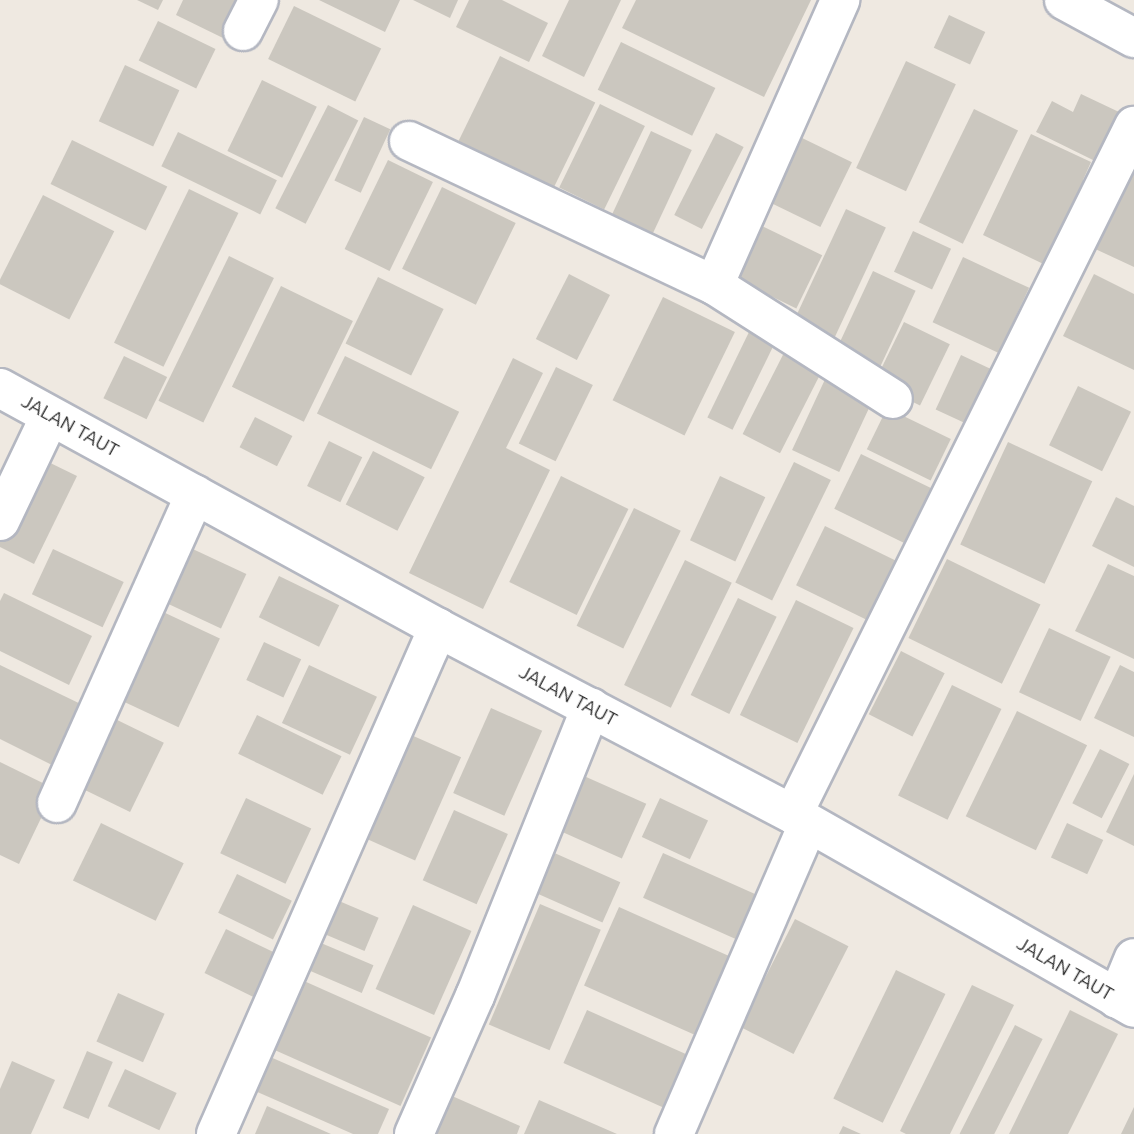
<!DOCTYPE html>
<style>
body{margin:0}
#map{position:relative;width:1134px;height:1134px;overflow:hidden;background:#efe9e1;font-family:Ubuntu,sans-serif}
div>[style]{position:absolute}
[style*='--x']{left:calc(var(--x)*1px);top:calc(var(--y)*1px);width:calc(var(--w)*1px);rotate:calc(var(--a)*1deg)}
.building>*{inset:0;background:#cbc7bf;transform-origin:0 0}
.roads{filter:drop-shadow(2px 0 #b4b7c1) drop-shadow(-2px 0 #b4b7c1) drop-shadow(0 2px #b4b7c1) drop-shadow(0 -2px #b4b7c1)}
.minor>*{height:38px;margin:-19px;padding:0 19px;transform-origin:19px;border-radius:19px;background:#fff}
span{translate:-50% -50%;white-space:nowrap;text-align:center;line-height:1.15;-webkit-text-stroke:7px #fff;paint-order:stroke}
.street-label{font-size:19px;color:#2e2e2e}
</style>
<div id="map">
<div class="building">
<div style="clip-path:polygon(137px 0,163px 0,158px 10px)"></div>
<div style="clip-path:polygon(183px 0,242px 0,223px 38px,176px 15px)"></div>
<div style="clip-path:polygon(319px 0,400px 0,385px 32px)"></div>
<div style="clip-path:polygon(413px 0,458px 0,450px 18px)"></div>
<div style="clip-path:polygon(469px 0,502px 0,548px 23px,529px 62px,456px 27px)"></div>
<div style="clip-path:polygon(569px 0,621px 0,584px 77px,542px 56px)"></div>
<div style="clip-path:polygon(636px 0,811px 0,764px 97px,622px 28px)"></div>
<div style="left:294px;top:6px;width:97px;height:59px;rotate:26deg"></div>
<div style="left:949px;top:15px;width:40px;height:36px;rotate:25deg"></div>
<div style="left:158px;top:21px;width:64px;height:44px;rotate:26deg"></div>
<div style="left:621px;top:42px;width:105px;height:53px;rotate:26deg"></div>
<div style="left:500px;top:56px;width:106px;height:106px;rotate:26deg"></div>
<div style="left:906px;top:61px;width:55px;height:118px;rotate:25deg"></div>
<div style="left:125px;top:65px;width:60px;height:62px;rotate:25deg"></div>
<div style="left:262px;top:80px;width:61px;height:79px;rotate:26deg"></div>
<div style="clip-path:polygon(1081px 94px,1119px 112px,1095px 161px,1036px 132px,1052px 101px,1073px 112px)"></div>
<div style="left:600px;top:104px;width:50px;height:93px;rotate:26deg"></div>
<div style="left:328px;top:105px;width:34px;height:116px;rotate:27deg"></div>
<div style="left:974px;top:109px;width:49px;height:126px;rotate:26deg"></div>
<div style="left:364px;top:117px;width:29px;height:70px;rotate:25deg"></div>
<div style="left:651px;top:131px;width:45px;height:95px;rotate:25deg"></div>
<div style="left:178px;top:132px;width:110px;height:38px;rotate:26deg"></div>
<div style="left:716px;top:133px;width:31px;height:92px;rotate:27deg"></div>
<div style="clip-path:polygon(1031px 134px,1091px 162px,1083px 180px,1097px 187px,1058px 271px,983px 235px)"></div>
<div style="left:798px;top:136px;width:60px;height:72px;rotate:26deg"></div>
<div style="left:72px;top:140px;width:106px;height:49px;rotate:26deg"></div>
<div style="clip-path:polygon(1134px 159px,1134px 267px,1091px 247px)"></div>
<div style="left:388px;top:160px;width:50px;height:99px;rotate:26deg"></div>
<div style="left:442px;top:187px;width:82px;height:91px;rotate:26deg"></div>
<div style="left:189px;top:189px;width:55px;height:171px;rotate:26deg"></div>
<div style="left:43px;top:195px;width:80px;height:99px;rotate:27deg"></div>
<div style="left:846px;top:209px;width:44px;height:129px;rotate:25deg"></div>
<div style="left:762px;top:226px;width:67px;height:59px;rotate:26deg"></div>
<div style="left:913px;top:231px;width:42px;height:45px;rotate:25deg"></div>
<div style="left:229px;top:256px;width:50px;height:161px;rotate:26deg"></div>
<div style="left:963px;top:257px;width:73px;height:72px;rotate:25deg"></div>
<div style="left:873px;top:271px;width:47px;height:92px;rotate:25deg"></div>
<div style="left:569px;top:274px;width:46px;height:73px;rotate:27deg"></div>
<div style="clip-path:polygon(1094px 274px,1134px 294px,1134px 370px,1063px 336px)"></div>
<div style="left:378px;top:277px;width:73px;height:74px;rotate:26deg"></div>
<div style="left:281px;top:286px;width:80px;height:112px;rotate:26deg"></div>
<div style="left:663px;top:297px;width:80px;height:115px;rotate:26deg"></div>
<div style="left:904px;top:322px;width:51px;height:68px;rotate:26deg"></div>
<div style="left:749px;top:332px;width:28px;height:95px;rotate:26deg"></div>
<div style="left:788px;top:345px;width:42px;height:100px;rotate:27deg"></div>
<div style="left:961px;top:355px;width:40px;height:60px;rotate:25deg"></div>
<div style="left:124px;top:356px;width:48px;height:47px;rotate:26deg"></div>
<div style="left:345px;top:356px;width:127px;height:64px;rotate:26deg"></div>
<div style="clip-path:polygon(513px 358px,543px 373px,506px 448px,550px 470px,483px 609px,409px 573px)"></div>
<div style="left:556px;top:367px;width:41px;height:85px;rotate:26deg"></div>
<div style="left:828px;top:373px;width:52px;height:85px;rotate:25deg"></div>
<div style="left:1078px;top:386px;width:59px;height:66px;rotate:26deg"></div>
<div style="left:887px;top:408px;width:71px;height:46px;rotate:26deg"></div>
<div style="left:255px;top:417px;width:42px;height:34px;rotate:27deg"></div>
<div style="left:329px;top:441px;width:37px;height:50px;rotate:26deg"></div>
<div style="left:1008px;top:442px;width:93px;height:113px;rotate:25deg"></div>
<div style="left:373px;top:451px;width:58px;height:60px;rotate:27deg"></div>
<div style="left:861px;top:454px;width:84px;height:61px;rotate:26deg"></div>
<div style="clip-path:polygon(38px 457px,77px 476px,34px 564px,0 547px,0 536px)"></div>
<div style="left:794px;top:462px;width:41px;height:134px;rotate:26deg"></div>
<div style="left:561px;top:476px;width:75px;height:118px;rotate:26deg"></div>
<div style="left:720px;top:476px;width:50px;height:71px;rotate:25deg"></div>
<div style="clip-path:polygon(1116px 497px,1134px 506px,1134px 567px,1092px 546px)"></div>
<div style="left:634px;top:508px;width:52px;height:131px;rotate:26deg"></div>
<div style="left:825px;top:526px;width:79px;height:66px;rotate:26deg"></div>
<div style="left:182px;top:544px;width:71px;height:60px;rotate:25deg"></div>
<div style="left:53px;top:549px;width:78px;height:50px;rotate:25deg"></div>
<div style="left:947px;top:559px;width:104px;height:88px;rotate:26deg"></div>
<div style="left:685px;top:560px;width:52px;height:139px;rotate:26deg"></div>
<div style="clip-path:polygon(1108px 564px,1134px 576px,1134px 659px,1075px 631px)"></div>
<div style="left:279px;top:576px;width:67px;height:46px;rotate:26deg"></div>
<div style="clip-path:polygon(4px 593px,92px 636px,69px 685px,0 651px,0 601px)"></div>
<div style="left:738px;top:598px;width:43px;height:108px;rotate:26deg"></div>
<div style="left:796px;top:600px;width:64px;height:128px;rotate:26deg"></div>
<div style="left:161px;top:611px;width:65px;height:98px;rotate:25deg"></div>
<div style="left:1049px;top:628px;width:68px;height:71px;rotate:25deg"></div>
<div style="left:264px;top:642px;width:41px;height:42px;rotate:25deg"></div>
<div style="left:901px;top:651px;width:49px;height:71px;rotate:27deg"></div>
<div style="clip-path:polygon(0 665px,89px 708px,60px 769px,0 739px)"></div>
<div style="left:309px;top:665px;width:75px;height:64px;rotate:25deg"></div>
<div style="clip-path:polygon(1120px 665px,1134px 672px,1134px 737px,1094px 718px)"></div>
<div style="left:952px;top:685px;width:55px;height:123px;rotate:26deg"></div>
<div style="left:491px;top:708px;width:56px;height:93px;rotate:24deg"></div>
<div style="left:1017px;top:711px;width:78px;height:117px;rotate:26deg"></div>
<div style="left:257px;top:715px;width:94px;height:43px;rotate:26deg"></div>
<div style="left:109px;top:716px;width:61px;height:77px;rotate:26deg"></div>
<div style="left:409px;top:734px;width:57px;height:113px;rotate:24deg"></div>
<div style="left:1100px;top:749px;width:33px;height:61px;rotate:27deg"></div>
<div style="clip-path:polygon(0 762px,55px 789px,19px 864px,0 855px)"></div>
<div style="left:575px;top:772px;width:78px;height:60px;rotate:24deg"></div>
<div style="clip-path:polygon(1134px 774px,1134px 846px,1106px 832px)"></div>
<div style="left:246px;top:798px;width:72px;height:61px;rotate:25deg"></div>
<div style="left:660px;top:798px;width:53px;height:43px;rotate:25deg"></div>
<div style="left:454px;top:810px;width:59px;height:77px;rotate:24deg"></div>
<div style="left:101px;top:823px;width:92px;height:64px;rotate:26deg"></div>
<div style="left:1067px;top:823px;width:40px;height:38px;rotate:25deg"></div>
<div style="left:550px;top:851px;width:77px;height:44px;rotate:24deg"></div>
<div style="left:663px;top:853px;width:105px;height:49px;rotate:24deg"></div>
<div style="left:237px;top:874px;width:61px;height:43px;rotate:26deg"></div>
<div style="left:339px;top:901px;width:43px;height:36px;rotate:23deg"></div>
<div style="left:540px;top:904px;width:66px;height:131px;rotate:23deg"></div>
<div style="left:413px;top:905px;width:64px;height:92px;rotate:24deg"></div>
<div style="left:619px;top:907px;width:121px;height:86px;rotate:24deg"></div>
<div style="left:795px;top:919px;width:60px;height:121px;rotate:27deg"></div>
<div style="left:226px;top:929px;width:55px;height:49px;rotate:26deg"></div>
<div style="left:321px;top:943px;width:57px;height:30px;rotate:23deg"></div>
<div style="left:896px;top:970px;width:55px;height:143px;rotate:26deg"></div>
<div style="left:304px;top:981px;width:139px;height:75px;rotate:24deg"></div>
<div style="clip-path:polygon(972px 985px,1014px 1005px,950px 1134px,906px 1134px,900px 1131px)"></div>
<div style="left:118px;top:993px;width:51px;height:53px;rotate:24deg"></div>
<div style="left:587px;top:1010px;width:113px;height:58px;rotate:24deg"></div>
<div style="clip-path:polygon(1070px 1010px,1118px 1034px,1068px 1134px,1009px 1134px)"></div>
<div style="left:1015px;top:1025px;width:31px;height:122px;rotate:27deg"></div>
<div style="left:87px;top:1051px;width:28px;height:62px;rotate:23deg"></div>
<div style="clip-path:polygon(268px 1056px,389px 1109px,378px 1134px,353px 1134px,253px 1090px)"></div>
<div style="clip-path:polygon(12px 1061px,55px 1080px,31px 1134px,0 1134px,0 1089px)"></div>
<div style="left:125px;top:1069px;width:57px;height:41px;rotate:25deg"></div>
<div style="clip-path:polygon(443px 1092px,520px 1126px,517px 1134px,424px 1134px)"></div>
<div style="clip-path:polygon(539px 1100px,617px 1134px,524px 1134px)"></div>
<div style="clip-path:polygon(267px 1106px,331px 1134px,255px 1134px)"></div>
<div style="clip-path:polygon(1134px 1107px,1134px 1134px,1121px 1134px)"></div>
<div style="clip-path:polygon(843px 1126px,861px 1134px,839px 1134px)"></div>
</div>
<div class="roads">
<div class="minor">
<div style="--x:1064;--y:0;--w:80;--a:28.5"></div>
<div style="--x:243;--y:31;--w:35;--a:-63"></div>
<div style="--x:409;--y:141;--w:337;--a:25.3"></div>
<div style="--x:714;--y:285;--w:312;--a:-66.1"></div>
<div style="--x:714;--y:285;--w:212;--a:32.5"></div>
<div style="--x:0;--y:388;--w:499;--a:28.7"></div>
<div style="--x:438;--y:628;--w:401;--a:27.7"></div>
<div style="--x:793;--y:814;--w:392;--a:29.6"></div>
<div style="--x:0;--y:521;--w:116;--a:-64.5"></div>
<div style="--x:57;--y:803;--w:338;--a:-65.9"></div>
<div style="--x:793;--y:814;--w:768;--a:-63.64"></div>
<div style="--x:1117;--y:999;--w:44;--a:-67.5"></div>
<div style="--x:216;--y:1134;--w:553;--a:-66.31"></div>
<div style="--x:414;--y:1134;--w:151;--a:-66.2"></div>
<div style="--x:475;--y:996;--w:311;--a:-68.1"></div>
<div style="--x:674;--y:1134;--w:338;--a:-66.6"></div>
</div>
</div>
<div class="street-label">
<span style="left:70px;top:426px;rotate:29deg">JALAN TAUT</span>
<span style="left:568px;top:696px;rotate:28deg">JALAN TAUT</span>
<span style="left:1065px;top:969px;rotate:30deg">JALAN TAUT</span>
</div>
</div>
